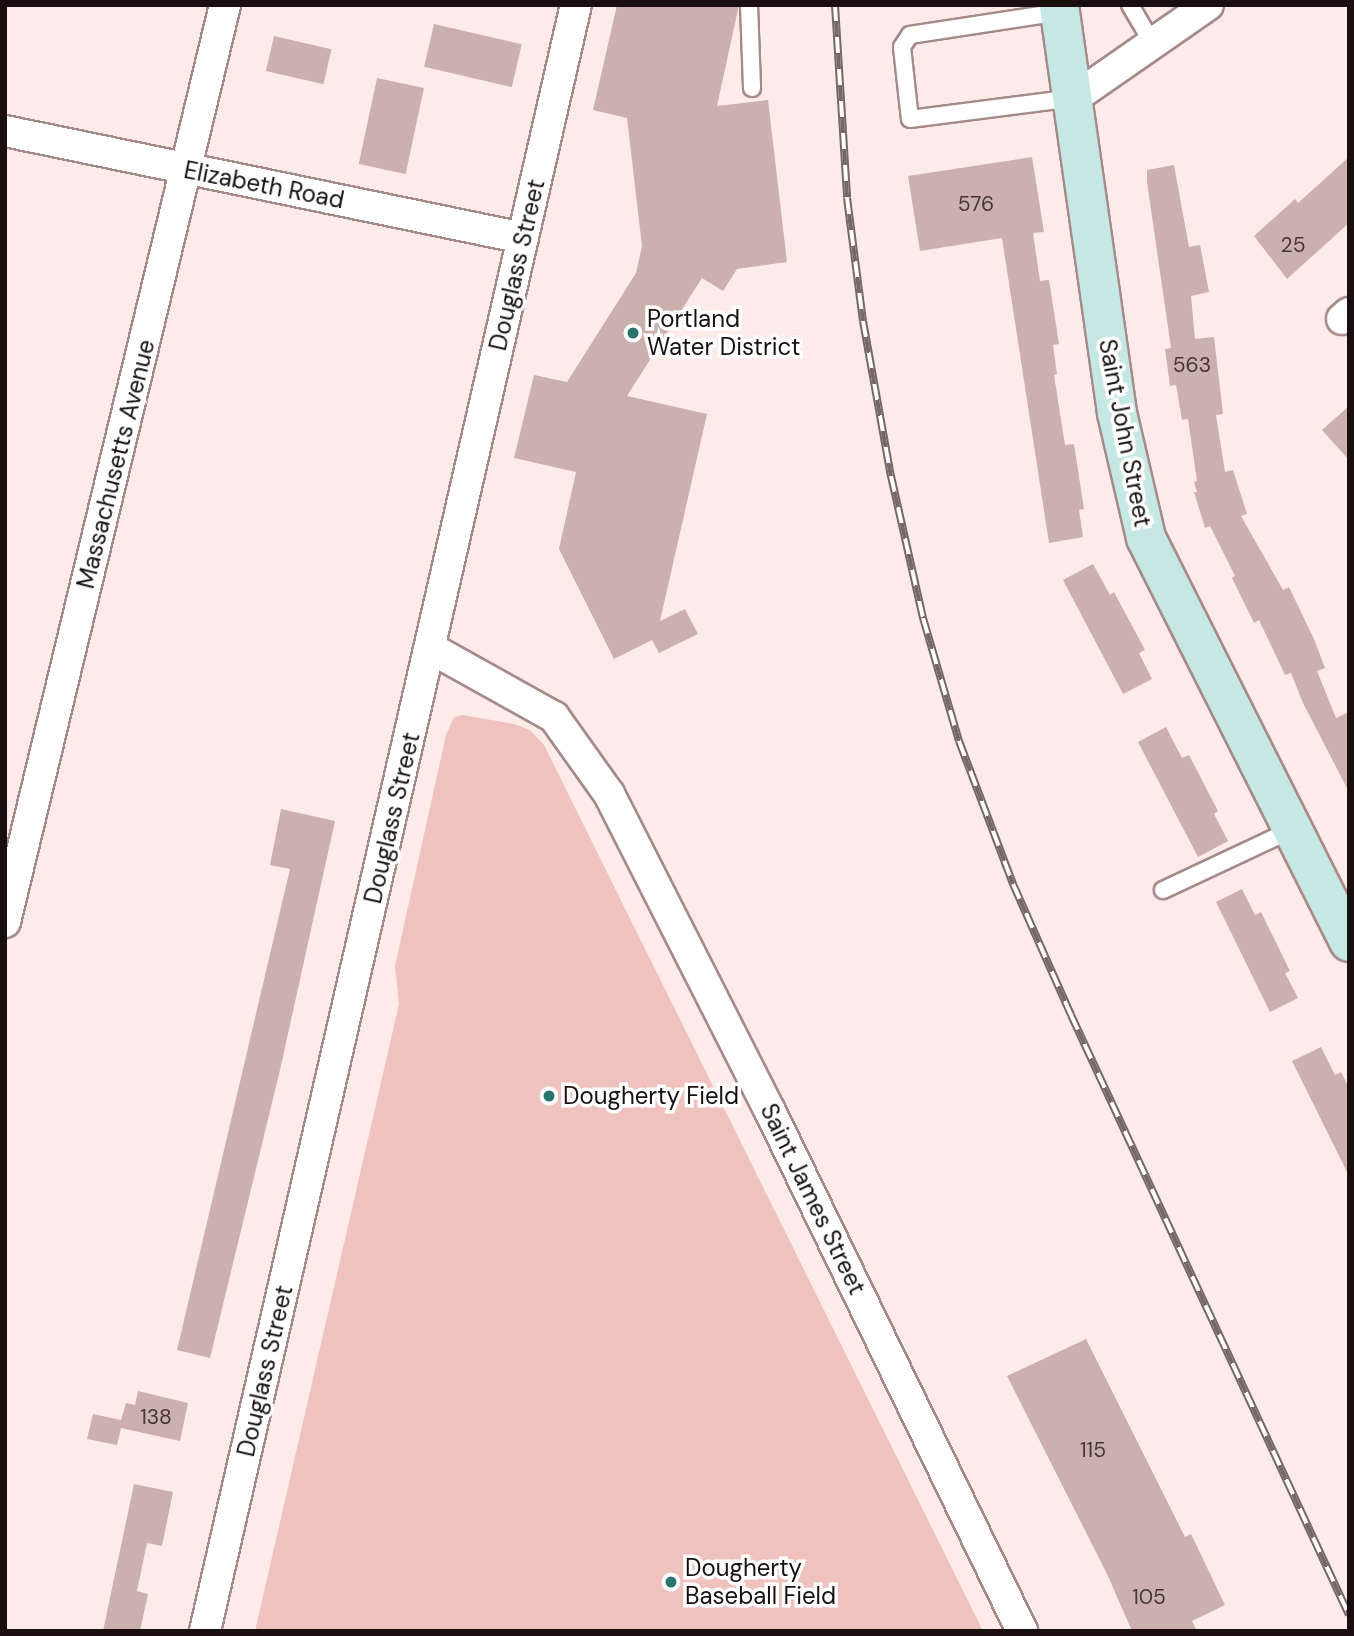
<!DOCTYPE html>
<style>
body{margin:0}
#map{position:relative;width:1354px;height:1636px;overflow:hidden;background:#fdebe9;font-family:"DM Sans",sans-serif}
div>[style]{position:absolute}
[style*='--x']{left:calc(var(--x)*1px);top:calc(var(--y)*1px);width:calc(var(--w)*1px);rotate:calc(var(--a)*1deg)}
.green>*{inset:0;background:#efc2be}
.building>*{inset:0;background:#ccb0ad;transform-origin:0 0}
.roads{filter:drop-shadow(2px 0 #a58a88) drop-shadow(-2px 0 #a58a88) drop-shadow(0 2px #a58a88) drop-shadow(0 -2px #a58a88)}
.lane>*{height:16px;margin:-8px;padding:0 8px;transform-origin:8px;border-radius:8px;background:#fff}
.street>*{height:30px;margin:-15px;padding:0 15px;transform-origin:15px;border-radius:15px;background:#fff}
.secondary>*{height:38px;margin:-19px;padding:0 19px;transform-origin:19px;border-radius:19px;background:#c5e8e5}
.rail>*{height:8px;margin-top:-4px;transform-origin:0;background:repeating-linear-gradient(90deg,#fff 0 16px,#756866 0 32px);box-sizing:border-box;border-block:2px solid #756866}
.dots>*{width:19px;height:19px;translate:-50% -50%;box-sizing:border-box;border:4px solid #fff;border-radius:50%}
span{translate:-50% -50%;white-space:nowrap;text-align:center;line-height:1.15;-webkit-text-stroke:7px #fff;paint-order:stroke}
.number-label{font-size:21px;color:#453736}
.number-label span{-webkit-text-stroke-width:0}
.street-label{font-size:24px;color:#180f0e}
.poi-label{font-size:24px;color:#180f0e}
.left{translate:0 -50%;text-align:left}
.frame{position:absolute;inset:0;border:7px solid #180f0e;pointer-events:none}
</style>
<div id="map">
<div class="green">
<div style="clip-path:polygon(463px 715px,514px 724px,530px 730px,544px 745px,983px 1631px,255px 1631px,399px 1004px,395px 966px,446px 735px,454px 717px)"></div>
</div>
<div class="building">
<div style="clip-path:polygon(617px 5px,739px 5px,717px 106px,768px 100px,787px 262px,737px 269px,723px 291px,702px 278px,627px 396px,707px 414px,660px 621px,685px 609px,698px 634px,659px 653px,652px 640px,614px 659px,559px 549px,576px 472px,514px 458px,534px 375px,567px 382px,636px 273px,642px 246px,627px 118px,593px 110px)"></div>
<div style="left:434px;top:24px;width:90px;height:44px;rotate:13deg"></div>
<div style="left:274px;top:36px;width:59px;height:36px;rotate:13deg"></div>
<div style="left:377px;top:78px;width:48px;height:88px;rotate:12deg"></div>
<div style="clip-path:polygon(1032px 157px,1044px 232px,1033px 233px,1040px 281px,1049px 280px,1059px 344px,1053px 345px,1057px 374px,1054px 375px,1065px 445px,1074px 444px,1084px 509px,1079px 510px,1083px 537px,1049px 543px,1002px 238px,920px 251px,908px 176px)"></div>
<div style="clip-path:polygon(1349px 157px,1349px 223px,1287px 279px,1254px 236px,1295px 199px,1298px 203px)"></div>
<div style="clip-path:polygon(1174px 165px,1189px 247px,1200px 245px,1209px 292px,1191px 296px,1195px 339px,1214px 337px,1223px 414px,1216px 415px,1225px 472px,1233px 470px,1247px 514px,1241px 516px,1283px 590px,1289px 587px,1314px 639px,1325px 668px,1317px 671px,1336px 718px,1349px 712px,1349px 792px,1303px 703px,1291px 673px,1285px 675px,1259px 620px,1254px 623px,1232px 578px,1235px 576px,1210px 526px,1205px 528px,1194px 492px,1197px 492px,1194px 482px,1197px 481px,1188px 419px,1182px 420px,1176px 385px,1170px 386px,1165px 349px,1171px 348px,1147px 182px,1147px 170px)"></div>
<div style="clip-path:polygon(1349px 406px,1349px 460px,1322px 430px)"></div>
<div style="clip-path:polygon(1093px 564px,1110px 595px,1114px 592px,1145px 650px,1139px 653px,1152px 679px,1123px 694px,1063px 580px)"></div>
<div style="clip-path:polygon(1166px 727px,1182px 758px,1189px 755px,1218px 811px,1214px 814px,1228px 841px,1198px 857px,1138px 742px)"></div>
<div style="clip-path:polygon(281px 809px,335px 821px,280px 1070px,210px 1358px,177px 1350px,290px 869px,270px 865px)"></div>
<div style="clip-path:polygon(1242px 889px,1255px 915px,1261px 912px,1290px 971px,1285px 973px,1298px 998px,1270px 1012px,1216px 902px)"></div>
<div style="clip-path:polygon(1321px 1047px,1335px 1075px,1341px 1072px,1349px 1088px,1349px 1176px,1292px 1061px)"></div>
<div style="clip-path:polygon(1086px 1339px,1185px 1537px,1191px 1534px,1225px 1605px,1192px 1621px,1197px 1631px,1132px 1631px,1107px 1574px,1007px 1376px)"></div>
<div style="clip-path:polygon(138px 1391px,188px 1403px,180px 1441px,121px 1428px,117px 1445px,87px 1439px,93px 1414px,121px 1420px,126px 1403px,135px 1405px)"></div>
<div style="clip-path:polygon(134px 1484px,173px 1492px,162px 1546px,147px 1543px,137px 1591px,148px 1594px,140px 1631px,103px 1631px)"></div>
</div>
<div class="roads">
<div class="lane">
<div style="--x:749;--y:5;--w:83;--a:87.9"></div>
<div style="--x:1130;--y:5;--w:45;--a:59.5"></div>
<div style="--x:1060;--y:12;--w:152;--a:171.3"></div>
<div style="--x:910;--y:35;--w:14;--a:124"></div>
<div style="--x:902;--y:47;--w:72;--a:83.7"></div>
<div style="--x:910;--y:119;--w:165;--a:-7.3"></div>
<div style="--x:1163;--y:890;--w:144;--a:-25.1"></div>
</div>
<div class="street">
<div style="--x:1074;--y:98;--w:163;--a:-34.8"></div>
<div style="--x:5;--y:131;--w:529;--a:11.67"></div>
<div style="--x:1342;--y:319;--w:9;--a:-41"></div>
<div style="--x:430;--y:648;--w:142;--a:29.1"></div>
<div style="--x:554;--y:717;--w:95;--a:54.5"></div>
<div style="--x:609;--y:794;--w:356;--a:63.1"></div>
<div style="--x:770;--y:1111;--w:578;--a:64.14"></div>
<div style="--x:5;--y:922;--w:943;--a:-76.51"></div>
<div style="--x:205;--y:1631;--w:1668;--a:-77.15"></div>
</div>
<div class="secondary">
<div style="--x:1059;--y:5;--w:412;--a:81.9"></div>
<div style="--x:1117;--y:413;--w:128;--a:76.9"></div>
<div style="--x:1146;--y:538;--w:452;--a:63.3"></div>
</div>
</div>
<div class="rail">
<div style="--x:835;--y:5;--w:193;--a:86.4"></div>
<div style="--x:847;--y:198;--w:124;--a:82.6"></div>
<div style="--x:863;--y:321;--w:158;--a:79.8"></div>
<div style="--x:891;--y:476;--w:146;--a:77.3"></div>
<div style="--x:923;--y:618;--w:128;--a:73.7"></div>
<div style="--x:959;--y:741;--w:153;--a:69.3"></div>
<div style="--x:1013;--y:884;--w:143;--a:66.1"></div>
<div style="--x:1071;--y:1015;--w:661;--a:65.14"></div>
</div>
<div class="dots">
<div style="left:633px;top:333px;background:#2b746e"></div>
<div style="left:549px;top:1096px;background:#2b746e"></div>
<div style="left:671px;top:1582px;background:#2b746e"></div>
</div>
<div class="number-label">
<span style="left:976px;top:204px">576</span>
<span style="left:1293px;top:245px">25</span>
<span style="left:1192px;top:365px">563</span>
<span style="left:156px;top:1417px">138</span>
<span style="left:1093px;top:1450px">115</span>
<span style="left:1149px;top:1597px">105</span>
</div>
<div class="street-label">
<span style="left:264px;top:185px;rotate:11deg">Elizabeth Road</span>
<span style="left:517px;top:265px;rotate:-77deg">Douglass Street</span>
<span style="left:1125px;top:433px;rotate:79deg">Saint John Street</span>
<span style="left:116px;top:464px;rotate:-76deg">Massachusetts Avenue</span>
<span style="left:392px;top:818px;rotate:-77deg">Douglass Street</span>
<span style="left:813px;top:1199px;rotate:64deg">Saint James Street</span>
<span style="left:265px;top:1371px;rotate:-77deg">Douglass Street</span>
</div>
<div class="poi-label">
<span class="left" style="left:647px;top:333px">Portland<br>Water District</span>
<span class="left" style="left:563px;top:1096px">Dougherty Field</span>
<span class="left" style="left:685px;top:1582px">Dougherty<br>Baseball Field</span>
</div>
<div class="frame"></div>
</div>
